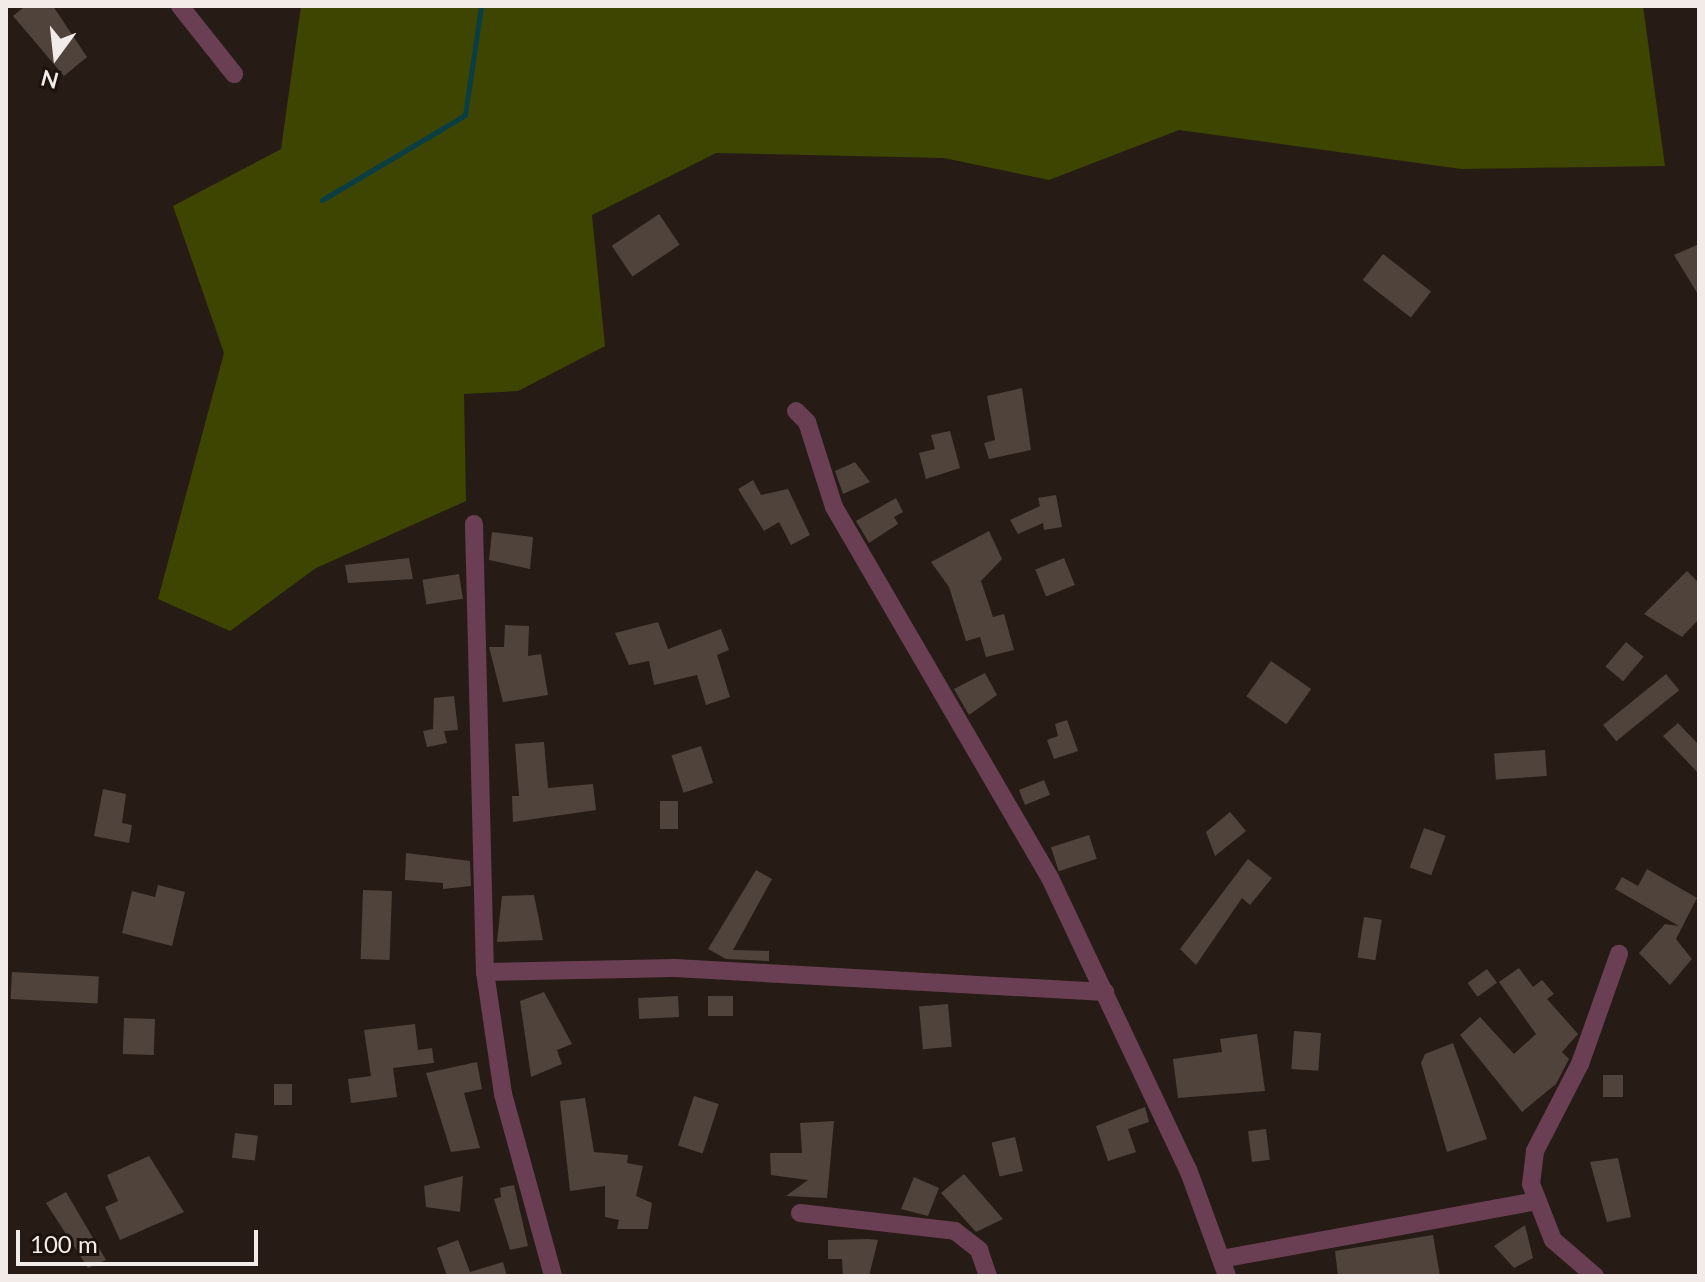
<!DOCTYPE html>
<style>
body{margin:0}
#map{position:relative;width:1705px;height:1282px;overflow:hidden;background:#271c15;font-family:Lato,sans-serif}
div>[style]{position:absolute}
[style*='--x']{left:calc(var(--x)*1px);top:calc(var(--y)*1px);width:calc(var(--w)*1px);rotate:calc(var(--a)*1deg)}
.green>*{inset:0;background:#3e4501}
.stream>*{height:5px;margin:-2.5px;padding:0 2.5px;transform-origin:2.5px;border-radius:2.5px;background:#0a3e45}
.building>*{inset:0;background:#4f433b;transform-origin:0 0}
.minor>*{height:18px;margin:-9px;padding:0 9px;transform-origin:9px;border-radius:9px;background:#6a3f54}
span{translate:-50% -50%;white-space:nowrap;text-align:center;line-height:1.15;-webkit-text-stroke:6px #1d130c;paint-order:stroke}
.frame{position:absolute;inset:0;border:8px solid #f3ebe7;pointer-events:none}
.north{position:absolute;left:16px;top:16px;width:80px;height:80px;-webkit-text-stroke:6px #1d130c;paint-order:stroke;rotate:195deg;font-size:22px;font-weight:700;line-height:32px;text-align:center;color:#f3ebe7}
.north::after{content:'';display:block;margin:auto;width:28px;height:36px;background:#f3ebe7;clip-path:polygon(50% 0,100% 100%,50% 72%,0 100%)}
.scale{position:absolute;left:16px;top:1230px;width:242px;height:36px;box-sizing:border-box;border:4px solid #f3ebe7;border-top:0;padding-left:10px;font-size:24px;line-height:28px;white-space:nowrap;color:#f3ebe7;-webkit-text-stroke:6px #1d130c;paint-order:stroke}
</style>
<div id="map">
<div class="green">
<div style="clip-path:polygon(301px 6px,1643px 6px,1665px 166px,1461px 169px,1179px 130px,1049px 180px,944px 158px,716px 153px,592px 215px,605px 346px,518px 391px,464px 394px,466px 501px,316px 568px,230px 631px,158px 599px,224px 353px,173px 206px,281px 149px)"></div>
</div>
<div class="stream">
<div style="--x:322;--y:200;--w:166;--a:-30.7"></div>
<div style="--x:465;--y:115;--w:110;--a:-81.6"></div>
</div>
<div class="building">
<div style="clip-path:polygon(25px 6px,53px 6px,87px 57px,64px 76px,13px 16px)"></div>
<div style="left:659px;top:214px;width:37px;height:57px;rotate:56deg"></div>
<div style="clip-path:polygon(1699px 244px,1699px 296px,1674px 255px)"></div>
<div style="left:1383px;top:254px;width:61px;height:33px;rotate:38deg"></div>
<div style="clip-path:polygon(1022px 388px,1031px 450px,989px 459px,984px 443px,995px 440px,987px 396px)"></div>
<div style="clip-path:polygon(950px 431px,960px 468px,926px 479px,919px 453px,935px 449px,931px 435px)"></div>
<div style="clip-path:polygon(855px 462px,870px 482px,843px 494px,835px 471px)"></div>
<div style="clip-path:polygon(753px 480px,761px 495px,788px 489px,810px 535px,791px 545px,779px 522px,764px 531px,738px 489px)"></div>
<div style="clip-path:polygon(1056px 495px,1062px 527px,1044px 530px,1043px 523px,1018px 534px,1010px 520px,1040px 506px,1038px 498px)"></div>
<div style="clip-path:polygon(896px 498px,903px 512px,894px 517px,898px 524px,869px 543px,856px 521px)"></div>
<div style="clip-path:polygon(989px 531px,1002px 559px,981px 581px,993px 617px,1004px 614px,1014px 650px,986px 657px,980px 637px,966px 641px,949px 587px,931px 562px)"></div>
<div style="clip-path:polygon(492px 532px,533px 537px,530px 569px,489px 560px)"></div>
<div style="clip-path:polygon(409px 558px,413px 579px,348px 583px,345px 565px)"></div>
<div style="left:1064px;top:558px;width:29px;height:31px;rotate:68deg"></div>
<div style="clip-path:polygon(1687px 571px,1699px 583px,1699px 619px,1682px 637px,1644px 614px)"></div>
<div style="left:459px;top:574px;width:25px;height:37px;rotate:81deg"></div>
<div style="clip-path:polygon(658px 622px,668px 649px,721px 629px,729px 650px,717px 655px,730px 697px,706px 705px,697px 675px,654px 685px,649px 661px,629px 665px,615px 633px)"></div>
<div style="clip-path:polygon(505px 625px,529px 626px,528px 656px,541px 654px,548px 695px,503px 702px,489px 647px,504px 647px)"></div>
<div style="left:1626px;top:642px;width:23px;height:32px;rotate:40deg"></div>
<div style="left:1271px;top:661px;width:49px;height:43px;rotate:35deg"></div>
<div style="clip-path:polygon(985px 673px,997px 695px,969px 715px,954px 689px)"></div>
<div style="left:1666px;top:674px;width:21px;height:81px;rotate:51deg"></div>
<div style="clip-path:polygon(454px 696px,458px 730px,444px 731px,447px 743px,427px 747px,423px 731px,433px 729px,434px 698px)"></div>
<div style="clip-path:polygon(1067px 720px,1078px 751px,1054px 759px,1047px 740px,1058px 736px,1055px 724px)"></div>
<div style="clip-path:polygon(1678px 723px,1699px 745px,1699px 774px,1663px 736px)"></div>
<div style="clip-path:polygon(544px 742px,548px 788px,593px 784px,596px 810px,513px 822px,512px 796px,519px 796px,515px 744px)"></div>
<div style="left:701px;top:746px;width:39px;height:31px;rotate:72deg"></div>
<div style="left:1545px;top:750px;width:26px;height:51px;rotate:86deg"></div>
<div style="left:1044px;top:780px;width:16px;height:27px;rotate:68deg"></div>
<div style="clip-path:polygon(103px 789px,126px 794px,122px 823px,132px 825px,129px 843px,94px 836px)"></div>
<div style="left:660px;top:801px;width:18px;height:28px"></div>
<div style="clip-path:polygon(1230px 812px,1246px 831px,1215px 856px,1206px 832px)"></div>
<div style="left:1424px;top:828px;width:23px;height:42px;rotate:20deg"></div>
<div style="left:1089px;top:835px;width:25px;height:40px;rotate:72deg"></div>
<div style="clip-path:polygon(406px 853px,470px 861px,471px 886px,443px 889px,443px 883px,405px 880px)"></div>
<div style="clip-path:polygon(1248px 859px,1272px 878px,1250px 905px,1242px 898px,1196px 965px,1180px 949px)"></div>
<div style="clip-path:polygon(1647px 869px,1697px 898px,1676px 939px,1692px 959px,1670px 985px,1639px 953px,1665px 924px,1679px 926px,1615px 889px,1622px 877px,1638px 886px)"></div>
<div style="clip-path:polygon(756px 870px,772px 879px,733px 950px,769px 951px,769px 961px,726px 959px,708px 949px)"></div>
<div style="clip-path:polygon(158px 885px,185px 892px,172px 946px,122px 933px,132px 891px,155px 897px)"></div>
<div style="left:392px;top:891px;width:69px;height:29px;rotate:92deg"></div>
<div style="clip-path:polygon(534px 895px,543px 940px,497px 942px,502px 896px)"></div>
<div style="left:1364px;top:917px;width:18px;height:41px;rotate:9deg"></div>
<div style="clip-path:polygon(1519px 968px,1533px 987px,1542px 980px,1554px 994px,1547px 999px,1578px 1034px,1562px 1052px,1569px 1059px,1556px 1084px,1522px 1112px,1460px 1035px,1480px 1017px,1514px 1054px,1536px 1034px,1499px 982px)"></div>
<div style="left:1487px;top:969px;width:17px;height:24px;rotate:54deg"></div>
<div style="left:12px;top:972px;width:87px;height:27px;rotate:3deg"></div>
<div style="clip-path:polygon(544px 992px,572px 1044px,557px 1050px,562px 1064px,531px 1077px,520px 1001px)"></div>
<div style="left:678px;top:996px;width:21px;height:40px;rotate:87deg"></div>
<div style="left:708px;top:996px;width:25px;height:20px"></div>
<div style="left:948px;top:1004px;width:43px;height:29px;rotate:85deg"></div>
<div style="left:124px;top:1018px;width:31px;height:36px;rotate:2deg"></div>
<div style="clip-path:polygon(415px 1024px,418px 1050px,432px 1048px,434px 1063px,393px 1068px,397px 1097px,351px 1103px,348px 1079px,371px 1076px,364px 1030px)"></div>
<div style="left:1294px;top:1031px;width:27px;height:38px;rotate:4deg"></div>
<div style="clip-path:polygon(1257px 1034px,1265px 1091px,1178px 1098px,1173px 1059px,1222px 1052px,1220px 1039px)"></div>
<div style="clip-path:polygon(1453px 1043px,1487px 1139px,1447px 1152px,1421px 1063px,1425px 1054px)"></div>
<div style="clip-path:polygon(477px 1062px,482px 1089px,464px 1093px,480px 1148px,451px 1152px,426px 1073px)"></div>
<div style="left:1603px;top:1075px;width:20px;height:22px"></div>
<div style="left:274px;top:1084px;width:18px;height:21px"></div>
<div style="left:694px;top:1096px;width:26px;height:52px;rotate:18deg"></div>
<div style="clip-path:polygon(585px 1098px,594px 1152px,628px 1155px,627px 1163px,643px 1166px,636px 1196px,652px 1203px,648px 1229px,617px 1229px,619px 1220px,605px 1217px,605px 1186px,570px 1191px,560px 1101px)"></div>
<div style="clip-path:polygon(1145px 1107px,1149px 1122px,1128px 1129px,1136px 1152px,1108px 1161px,1096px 1126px)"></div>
<div style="clip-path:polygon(834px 1121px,827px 1198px,786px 1196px,808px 1180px,771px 1175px,770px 1153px,802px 1153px,800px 1123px)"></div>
<div style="left:1266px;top:1129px;width:31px;height:18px;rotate:83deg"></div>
<div style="left:235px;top:1133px;width:23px;height:25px;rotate:7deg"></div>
<div style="left:1015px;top:1137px;width:35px;height:24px;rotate:77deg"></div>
<div style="clip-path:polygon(149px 1156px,184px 1212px,120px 1240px,105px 1207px,118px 1201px,107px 1175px)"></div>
<div style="clip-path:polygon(1618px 1158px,1631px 1217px,1607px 1222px,1590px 1162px)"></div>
<div style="clip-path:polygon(964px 1174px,1003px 1219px,976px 1232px,941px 1193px)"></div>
<div style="clip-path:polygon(463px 1176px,460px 1212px,426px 1207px,424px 1186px)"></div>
<div style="clip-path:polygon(914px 1177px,939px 1188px,928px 1216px,901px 1209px)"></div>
<div style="clip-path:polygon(514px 1185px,528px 1246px,510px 1250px,494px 1199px,501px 1197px,500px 1188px)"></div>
<div style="clip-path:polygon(66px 1192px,106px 1260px,88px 1268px,46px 1203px)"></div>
<div style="clip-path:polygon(1525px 1225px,1533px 1258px,1514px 1268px,1494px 1246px)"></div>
<div style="clip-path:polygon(1433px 1235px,1440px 1276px,1338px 1276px,1335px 1251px)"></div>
<div style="clip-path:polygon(868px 1239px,878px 1240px,869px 1276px,843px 1276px,842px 1259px,828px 1259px,828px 1240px)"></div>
<div style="clip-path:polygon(458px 1240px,470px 1272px,503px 1262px,507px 1276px,447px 1276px,437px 1248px)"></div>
</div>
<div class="minor">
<div style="--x:180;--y:6;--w:87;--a:51.5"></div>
<div style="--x:796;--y:411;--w:16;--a:45"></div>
<div style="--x:807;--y:422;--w:89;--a:72.4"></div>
<div style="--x:834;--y:507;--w:429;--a:59.8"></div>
<div style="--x:1050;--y:878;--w:325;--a:64.7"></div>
<div style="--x:1189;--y:1172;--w:111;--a:69.9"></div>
<div style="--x:474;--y:524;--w:448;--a:88.6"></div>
<div style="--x:485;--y:972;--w:123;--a:81.6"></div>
<div style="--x:503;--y:1094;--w:189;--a:74.6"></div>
<div style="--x:485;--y:972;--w:190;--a:-1.2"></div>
<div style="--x:675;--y:968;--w:431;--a:3.2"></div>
<div style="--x:800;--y:1213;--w:156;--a:6.6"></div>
<div style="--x:955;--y:1231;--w:31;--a:38"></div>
<div style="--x:979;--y:1250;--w:28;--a:71"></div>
<div style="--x:1221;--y:1259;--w:317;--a:-10.4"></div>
<div style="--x:1595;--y:1276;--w:55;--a:-139.4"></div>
<div style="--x:1553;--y:1240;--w:60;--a:-111.4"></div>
<div style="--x:1531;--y:1184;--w:33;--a:-83"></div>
<div style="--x:1535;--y:1151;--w:98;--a:-62.7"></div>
<div style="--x:1580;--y:1064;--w:117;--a:-70.5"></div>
</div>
<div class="frame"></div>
<div class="north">N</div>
<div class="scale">100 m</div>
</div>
